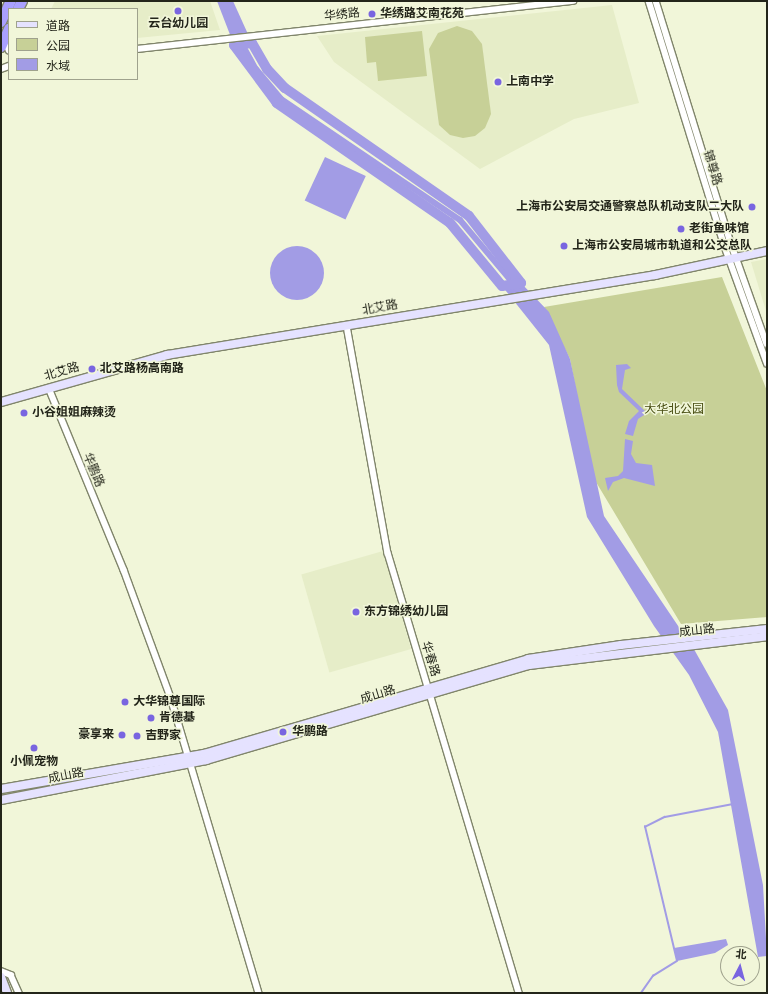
<!DOCTYPE html>
<meta charset="utf-8">
<style>
body{margin:0}
#map{position:relative;width:768px;height:994px;overflow:hidden;background:#f1f6d9;font-family:"DejaVu Sans","Noto Sans SC",sans-serif}
div>[style]{position:absolute}
[style*='--x']{left:calc(var(--x)*1px);top:calc(var(--y)*1px);width:calc(var(--w)*1px);rotate:calc(var(--a)*1deg)}
.built>*{inset:0;background:#e6edc8;transform-origin:0 0}
.green>*{inset:0;background:#c7d097}
.water>*{inset:0;background:#a29ce5;transform-origin:0 0}
.round{border-radius:50%}
.stream>*{height:1.5px;margin:-0.75px;padding:0 0.75px;transform-origin:0.75px;border-radius:0.75px;background:#a29ce5}
.canal>*{height:6px;margin:-3px;padding:0 3px;transform-origin:3px;border-radius:3px;background:#a29ce5}
.river>*{height:10px;margin:-5px;padding:0 5px;transform-origin:5px;border-radius:5px;background:#a29ce5}
.roads{filter:drop-shadow(1px 0 #80856b) drop-shadow(-1px 0 #80856b) drop-shadow(0 1px #80856b) drop-shadow(0 -1px #80856b)}
.street>*{height:5.5px;margin:-2.75px;padding:0 2.75px;transform-origin:2.75px;border-radius:2.75px;background:#fff}
.secondary>*{height:8px;margin:-4px;padding:0 4px;transform-origin:4px;border-radius:4px;background:#e5e2ff}
.highway>*{height:10px;margin:-5px;padding:0 5px;transform-origin:5px;border-radius:5px;background:#a9a0fe}
.dots>*{width:11px;height:11px;translate:-50% -50%;box-sizing:border-box;border:2px solid #f1f6d9;border-radius:50%}
span{translate:-50% -50%;white-space:nowrap;text-align:center;line-height:1.15;-webkit-text-stroke:3px #f1f6d9;paint-order:stroke}
.poi-label{font-size:12px;color:#23251a;font-weight:700}
.left{translate:0 -50%;text-align:left}
.right{translate:-100% -50%;text-align:right}
.street-label{font-size:12px;color:#23251a}
.park-label{font-size:12px;color:#464c10}
.frame{position:absolute;inset:0;border:2px solid #23251a;pointer-events:none}
.legend{position:absolute;left:8px;top:8px;width:130px;height:72px;box-sizing:border-box;background:#f1f6d9;border:1px solid #9fa28d;margin:0;padding:5px 7px;list-style:none;font-size:12px;color:#23251a}
.legend li{display:flex;align-items:center;gap:8px;height:20px}
.legend b{width:20px;border:1px solid #9fa28d}
.north{position:absolute;left:720px;top:946px;width:40px;height:40px;box-sizing:border-box;background:#f1f6d9;border:1px solid #9fa28d;border-radius:50%;rotate:6deg;font-size:11px;font-weight:700;line-height:16px;text-align:center;color:#23251a}
.north::after{content:'';display:block;margin:auto;width:14px;height:18px;background:#7965e0;clip-path:polygon(50% 0,100% 100%,50% 72%,0 100%)}
</style>
<div id="map">
<div class="built">
<div style="clip-path:polygon(55px 1px,210px 1px,220px 30px,137px 38px,137px 9px,51px 9px)"></div>
<div style="clip-path:polygon(612px 5px,639px 103px,574px 119px,480px 169px,334px 62px,317px 36px)"></div>
<div style="clip-path:polygon(767px 259px,767px 310px,766px 311px,751px 262px)"></div>
<div style="left:383px;top:551px;width:102px;height:85px;rotate:74deg"></div>
</div>
<div class="green">
<div style="clip-path:polygon(457px 26px,472px 31px,482px 44px,491px 114px,485px 128px,475px 136px,463px 138px,450px 135px,439px 125px,429px 49px,438px 33px)"></div>
<div style="clip-path:polygon(422px 31px,427px 76px,378px 81px,376px 62px,367px 63px,365px 37px)"></div>
<div style="clip-path:polygon(722px 277px,767px 391px,767px 617px,681px 624px,593px 477px,570px 359px,544px 307px)"></div>
</div>
<div class="water">
<div style="clip-path:polygon(217px 1px,233px 1px,252px 43px,234px 45px)"></div>
<div style="left:325px;top:157px;width:45px;height:48px;rotate:25deg"></div>
<div class="round" style="left:270px;top:246px;width:54px;height:54px"></div>
<div style="clip-path:polygon(521px 283px,549px 312px,570px 359px,604px 516px,695px 651px,728px 710px,763px 885px,767px 956px,758px 957px,718px 732px,689px 675px,654px 626px,587px 517px,549px 345px,502px 286px)"></div>
<div style="clip-path:polygon(627px 364px,631px 368px,625px 370px,622px 389px,647px 413px,638px 419px,633px 436px,625px 434px,629px 421px,639px 411px,619px 392px,617px 385px,616px 365px)"></div>
<div style="clip-path:polygon(625px 439px,633px 441px,631px 454px,636px 463px,652px 465px,655px 486px,624px 478px,613px 482px,608px 491px,605px 478px,618px 476px,623px 471px)"></div>
<div style="clip-path:polygon(726px 939px,728px 945px,715px 953px,677px 961px,674px 948px)"></div>
</div>
<div class="stream">
<div style="--x:641;--y:993;--w:21;--a:-55"></div>
<div style="--x:653;--y:976;--w:28;--a:-32"></div>
<div style="--x:677;--y:961;--w:138;--a:-103.4"></div>
<div style="--x:645;--y:827;--w:22;--a:-27"></div>
<div style="--x:665;--y:817;--w:69;--a:-10.8"></div>
</div>
<div class="canal">
<div style="--x:238;--y:37;--w:37;--a:61"></div>
<div style="--x:256;--y:69;--w:39;--a:50"></div>
<div style="--x:281;--y:99;--w:216;--a:34.1"></div>
<div style="--x:460;--y:220;--w:90;--a:50"></div>
</div>
<div class="river">
<div style="--x:252;--y:43;--w:30;--a:60"></div>
<div style="--x:267;--y:69;--w:26;--a:47"></div>
<div style="--x:285;--y:88;--w:224;--a:34.8"></div>
<div style="--x:469;--y:216;--w:85;--a:52.2"></div>
<div style="--x:521;--y:283;--w:19;--a:171"></div>
<div style="--x:502;--y:286;--w:82;--a:-129.5"></div>
<div style="--x:450;--y:223;--w:211;--a:-145.3"></div>
<div style="--x:277;--y:103;--w:72;--a:-126.6"></div>
<div style="--x:234;--y:45;--w:18;--a:-6"></div>
</div>
<div class="roads">
<div class="street">
<div style="--x:649;--y:1;--w:254;--a:72.8"></div>
<div style="--x:724;--y:244;--w:127;--a:70.1"></div>
<div style="--x:656;--y:1;--w:253;--a:72.8"></div>
<div style="--x:731;--y:243;--w:107;--a:70.4"></div>
<div style="--x:5;--y:39;--w:12;--a:70"></div>
<div style="--x:137;--y:49;--w:439;--a:-6.3"></div>
<div style="--x:1;--y:69;--w:9;--a:-21"></div>
<div style="--x:347;--y:326;--w:231;--a:79.8"></div>
<div style="--x:388;--y:553;--w:459;--a:73.4"></div>
<div style="--x:49;--y:388;--w:197;--a:67.6"></div>
<div style="--x:124;--y:570;--w:136;--a:69.8"></div>
<div style="--x:171;--y:698;--w:308;--a:73.4"></div>
<div style="--x:1;--y:971;--w:11;--a:22"></div>
<div style="--x:11;--y:975;--w:20;--a:66"></div>
</div>
<div class="secondary">
<div style="--x:1;--y:402;--w:173;--a:-15.8"></div>
<div style="--x:167;--y:355;--w:495;--a:-9.3"></div>
<div style="--x:655;--y:275;--w:115;--a:-12.1"></div>
<div style="--x:1;--y:789;--w:206;--a:-9.8"></div>
<div style="--x:204;--y:754;--w:338;--a:-16.3"></div>
<div style="--x:528;--y:659;--w:94;--a:-8.6"></div>
<div style="--x:621;--y:645;--w:147;--a:-6.3"></div>
<div style="--x:1;--y:800;--w:209;--a:-11"></div>
<div style="--x:206;--y:760;--w:337;--a:-16.4"></div>
<div style="--x:529;--y:665;--w:240;--a:-6.9"></div>
<div style="--x:1;--y:977;--w:17;--a:69"></div>
</div>
<div class="highway">
<div style="--x:18;--y:9;--w:9;--a:-63"></div>
<div style="--x:1;--y:22;--w:23;--a:-65"></div>
<div style="--x:1;--y:47;--w:20;--a:-66"></div>
</div>
</div>
<div class="dots">
<div style="left:178px;top:11px;background:#7965e0"></div>
<div style="left:372px;top:14px;background:#7965e0"></div>
<div style="left:498px;top:82px;background:#7965e0"></div>
<div style="left:752px;top:207px;background:#7965e0"></div>
<div style="left:681px;top:229px;background:#7965e0"></div>
<div style="left:564px;top:246px;background:#7965e0"></div>
<div style="left:92px;top:369px;background:#7965e0"></div>
<div style="left:24px;top:413px;background:#7965e0"></div>
<div style="left:356px;top:612px;background:#7965e0"></div>
<div style="left:125px;top:702px;background:#7965e0"></div>
<div style="left:151px;top:718px;background:#7965e0"></div>
<div style="left:283px;top:732px;background:#7965e0"></div>
<div style="left:122px;top:735px;background:#7965e0"></div>
<div style="left:137px;top:736px;background:#7965e0"></div>
<div style="left:34px;top:748px;background:#7965e0"></div>
</div>
<div class="poi-label">
<span class="left" style="left:380px;top:14px">华绣路艾南花苑</span>
<span style="left:178px;top:24px">云台幼儿园</span>
<span class="left" style="left:506px;top:82px">上南中学</span>
<span class="right" style="left:744px;top:207px">上海市公安局交通警察总队机动支队二大队</span>
<span class="left" style="left:689px;top:229px">老街鱼味馆</span>
<span class="left" style="left:572px;top:246px">上海市公安局城市轨道和公交总队</span>
<span class="left" style="left:100px;top:369px">北艾路杨高南路</span>
<span class="left" style="left:32px;top:413px">小谷姐姐麻辣烫</span>
<span class="left" style="left:364px;top:612px">东方锦绣幼儿园</span>
<span class="left" style="left:133px;top:702px">大华锦尊国际</span>
<span class="left" style="left:159px;top:718px">肯德基</span>
<span class="left" style="left:292px;top:732px">华鹏路</span>
<span class="right" style="left:114px;top:735px">豪享来</span>
<span class="left" style="left:145px;top:736px">吉野家</span>
<span style="left:34px;top:762px">小佩宠物</span>
</div>
<div class="street-label">
<span style="left:342px;top:15px;rotate:-6deg">华绣路</span>
<span style="left:712px;top:168px;rotate:73deg">锦尊路</span>
<span style="left:380px;top:308px;rotate:-10deg">北艾路</span>
<span style="left:62px;top:372px;rotate:-16deg">北艾路</span>
<span style="left:93px;top:470px;rotate:67deg">华鹏路</span>
<span style="left:697px;top:631px;rotate:-6deg">成山路</span>
<span style="left:430px;top:659px;rotate:73deg">华春路</span>
<span style="left:378px;top:695px;rotate:-17deg">成山路</span>
<span style="left:66px;top:776px;rotate:-11deg">成山路</span>
</div>
<div class="park-label">
<span style="left:674px;top:410px">大华北公园</span>
</div>
<div class="frame"></div>
<ul class="legend">
<li><b style="height:5px;background:#e5e2ff"></b>道路</li>
<li><b style="height:11px;background:#c7d097"></b>公园</li>
<li><b style="height:11px;background:#a29ce5"></b>水域</li>
</ul>
<div class="north">北</div>
</div>
